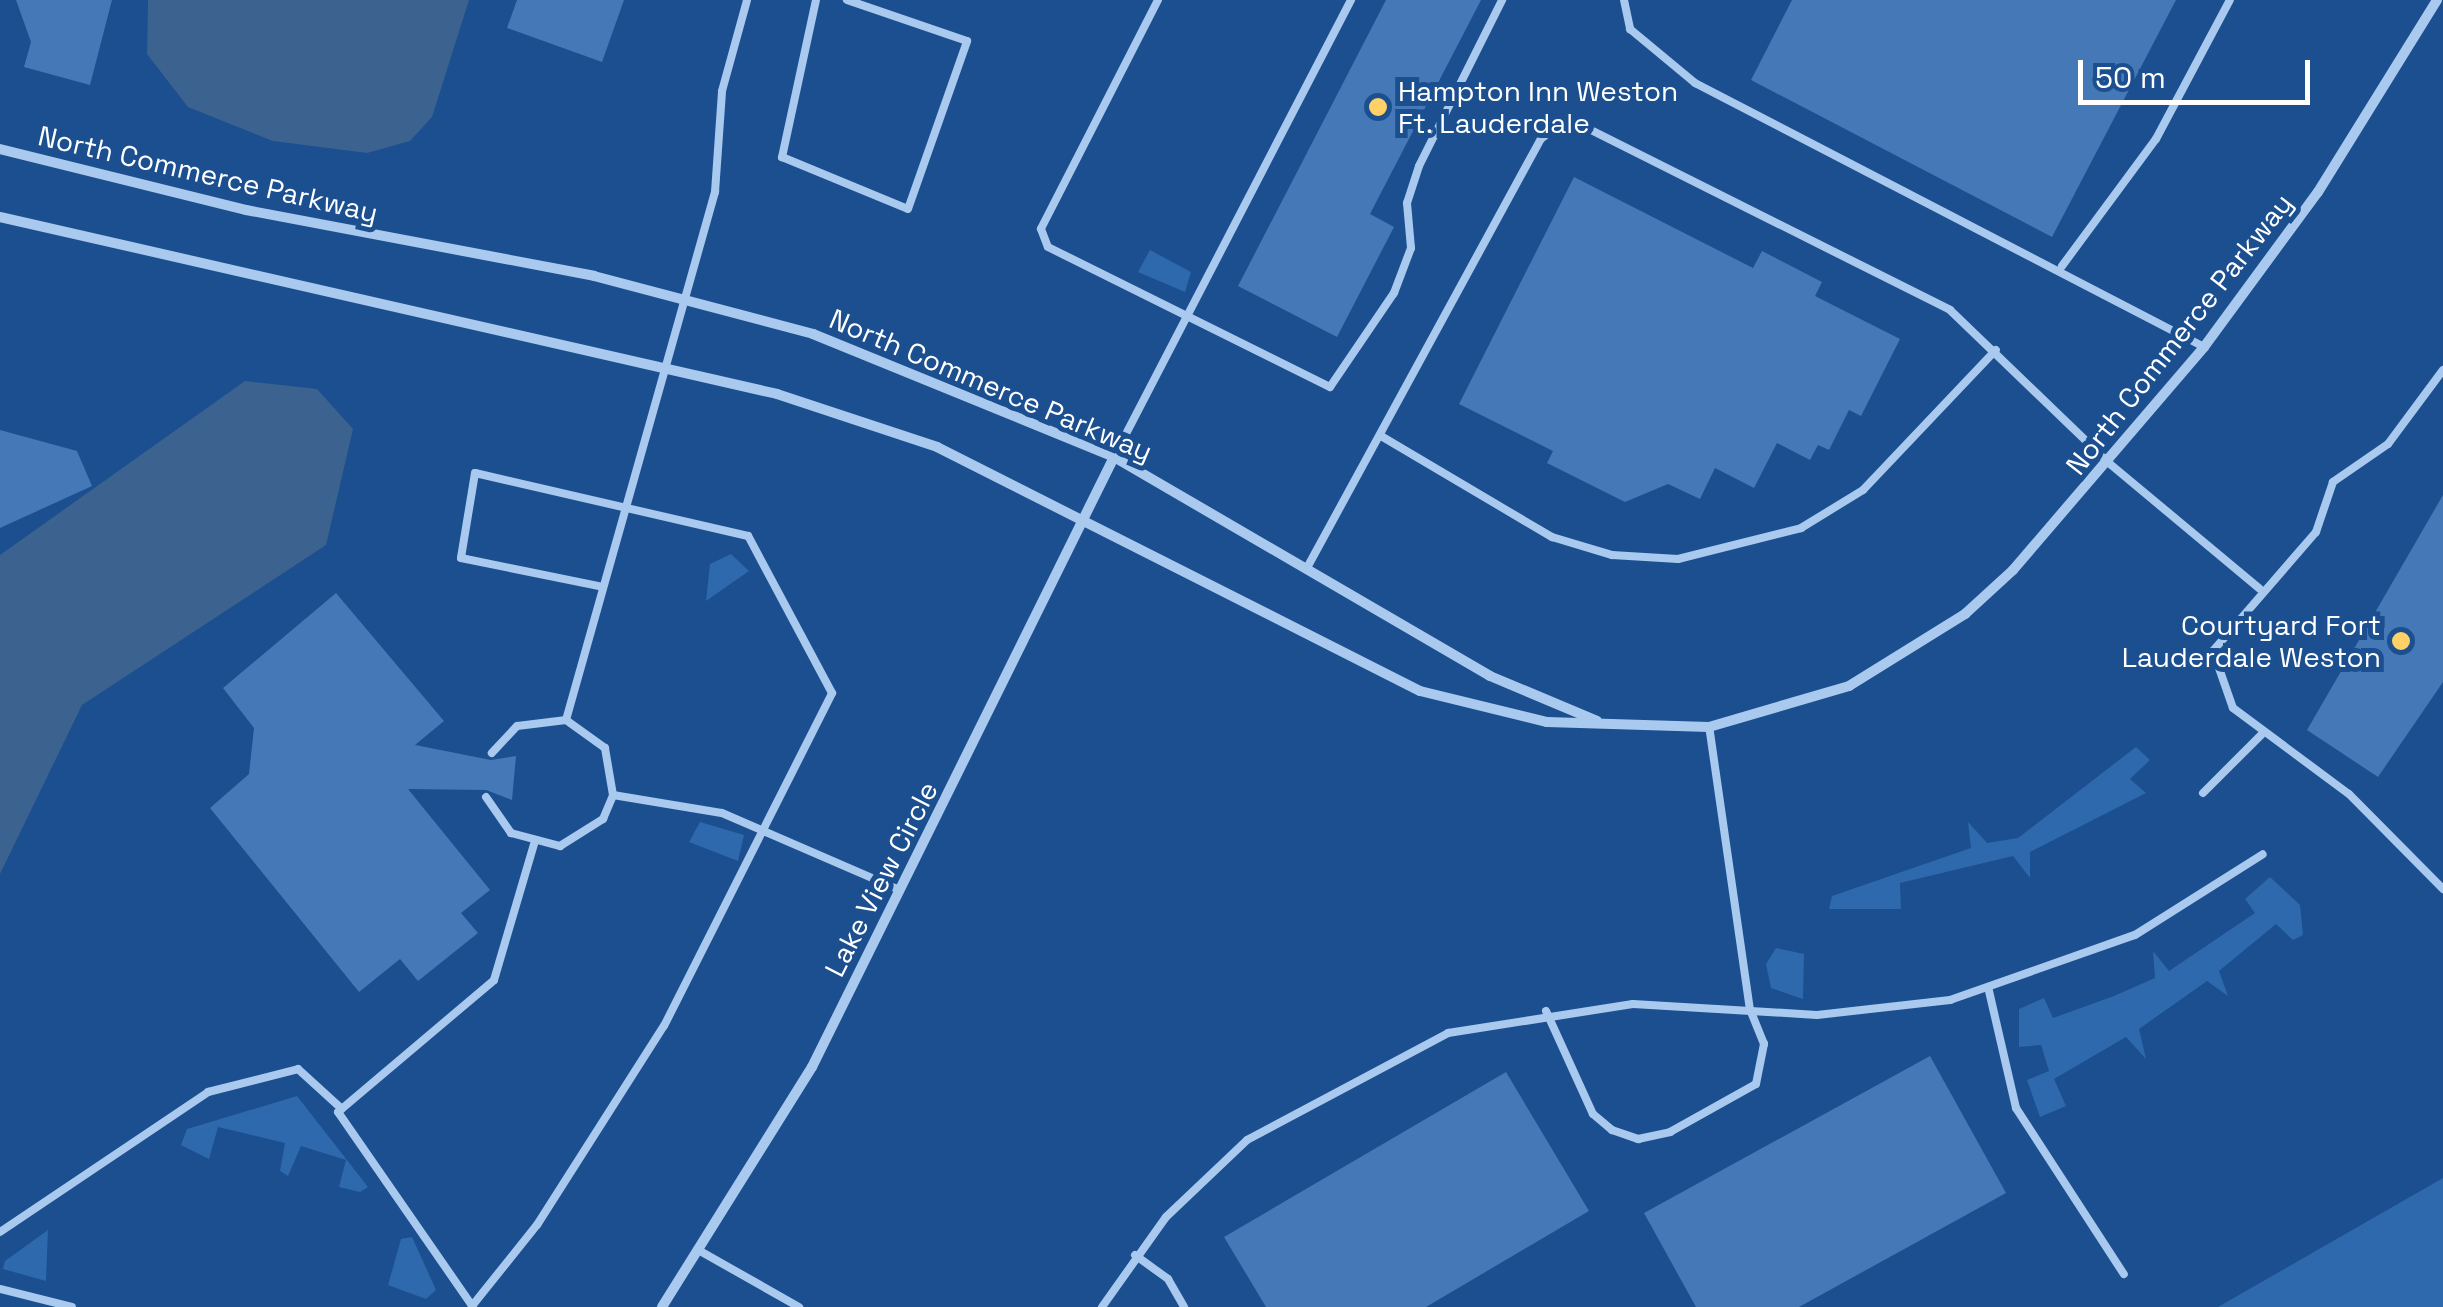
<!DOCTYPE html>
<style>
body{margin:0}
#map{position:relative;width:2443px;height:1307px;overflow:hidden;background:#1b4f8f;font-family:"Space Grotesk",sans-serif}
div>[style]{position:absolute}
[style*='--x']{left:calc(var(--x)*1px);top:calc(var(--y)*1px);width:calc(var(--w)*1px);rotate:calc(var(--a)*1deg)}
.green>*{inset:0;background:#2e69ad}
.water>*{inset:0;background:#3c6290}
.building>*{inset:0;background:#4478b7}
.lane>*{height:8px;margin:-4px;padding:0 4px;transform-origin:4px;border-radius:4px;background:#a9c9ee}
.street>*{height:10px;margin:-5px;padding:0 5px;transform-origin:5px;border-radius:5px;background:#a9c9ee}
.dots>*{width:28px;height:28px;translate:-50% -50%;box-sizing:border-box;border:5px solid #1b4f8f;border-radius:50%}
span{translate:-50% -50%;white-space:nowrap;text-align:center;line-height:1.15;-webkit-text-stroke:10px #1b4f8f;paint-order:stroke}
.poi-label{font-size:28px;color:#fff}
.left{translate:0 -50%;text-align:left}
.right{translate:-100% -50%;text-align:right}
.street-label{font-size:28px;color:#fff}
.scale{position:absolute;left:2078px;top:60px;width:232px;height:45px;box-sizing:border-box;border:5px solid #fff;border-top:0;padding-left:12px;font-size:30px;line-height:35px;white-space:nowrap;color:#fff;-webkit-text-stroke:8px #1b4f8f;paint-order:stroke}
</style>
<div id="map">
<div class="green">
<div style="clip-path:polygon(1150px 250px,1191px 272px,1185px 292px,1138px 272px)"></div>
<div style="clip-path:polygon(731px 554px,749px 571px,706px 601px,710px 564px)"></div>
<div style="clip-path:polygon(2136px 747px,2150px 760px,2130px 779px,2146px 793px,2030px 852px,2030px 878px,2013px 856px,1900px 883px,1901px 909px,1829px 909px,1832px 896px,1971px 848px,1968px 822px,1987px 843px,2018px 838px)"></div>
<div style="clip-path:polygon(700px 822px,744px 835px,738px 861px,689px 842px)"></div>
<div style="clip-path:polygon(2270px 877px,2300px 905px,2303px 935px,2293px 940px,2276px 924px,2219px 971px,2228px 996px,2207px 981px,2139px 1029px,2146px 1059px,2126px 1037px,2054px 1079px,2066px 1106px,2040px 1117px,2027px 1080px,2049px 1071px,2041px 1045px,2019px 1047px,2019px 1009px,2044px 998px,2053px 1018px,2114px 996px,2155px 978px,2153px 951px,2169px 971px,2255px 913px,2245px 899px)"></div>
<div style="clip-path:polygon(1776px 948px,1804px 954px,1803px 999px,1771px 988px,1766px 964px)"></div>
<div style="clip-path:polygon(297px 1096px,368px 1187px,360px 1192px,339px 1187px,346px 1160px,301px 1146px,288px 1176px,280px 1171px,285px 1143px,218px 1127px,209px 1159px,181px 1145px,187px 1129px)"></div>
<div style="clip-path:polygon(2443px 1178px,2443px 1307px,2218px 1307px)"></div>
<div style="clip-path:polygon(48px 1230px,46px 1281px,3px 1269px,5px 1261px)"></div>
<div style="clip-path:polygon(412px 1237px,436px 1290px,426px 1299px,388px 1285px,401px 1239px)"></div>
</div>
<div class="water">
<div style="clip-path:polygon(148px 0,469px 0,432px 117px,410px 141px,367px 153px,273px 141px,188px 107px,147px 54px)"></div>
<div style="clip-path:polygon(245px 381px,317px 389px,353px 429px,326px 545px,82px 705px,0 874px,0 555px)"></div>
</div>
<div class="building">
<div style="clip-path:polygon(16px 0,112px 0,90px 85px,24px 67px,31px 42px)"></div>
<div style="clip-path:polygon(517px 0,624px 0,602px 62px,507px 28px)"></div>
<div style="clip-path:polygon(1386px 0,1481px 0,1370px 214px,1394px 227px,1337px 337px,1238px 286px)"></div>
<div style="clip-path:polygon(1792px 0,2176px 0,2052px 237px,1751px 80px)"></div>
<div style="clip-path:polygon(1574px 177px,1753px 268px,1762px 251px,1822px 282px,1815px 296px,1900px 339px,1861px 416px,1849px 410px,1829px 450px,1818px 445px,1810px 460px,1777px 443px,1754px 488px,1715px 468px,1700px 499px,1668px 484px,1625px 502px,1547px 463px,1553px 451px,1459px 404px)"></div>
<div style="clip-path:polygon(0 430px,77px 451px,92px 486px,0 528px)"></div>
<div style="clip-path:polygon(2443px 495px,2443px 682px,2378px 777px,2307px 730px)"></div>
<div style="clip-path:polygon(336px 593px,444px 721px,415px 745px,491px 760px,516px 756px,512px 800px,486px 790px,408px 789px,490px 890px,461px 913px,478px 933px,418px 981px,400px 959px,359px 992px,210px 808px,249px 774px,254px 728px,223px 688px)"></div>
<div style="clip-path:polygon(1930px 1056px,2006px 1193px,1799px 1307px,1696px 1307px,1644px 1213px)"></div>
<div style="clip-path:polygon(1506px 1072px,1589px 1211px,1426px 1307px,1266px 1307px,1224px 1237px)"></div>
</div>
<div class="lane">
<div style="--x:816;--y:0;--w:161;--a:102.2"></div>
<div style="--x:782;--y:157;--w:136;--a:22.4"></div>
<div style="--x:908;--y:209;--w:178;--a:-70.6"></div>
<div style="--x:967;--y:41;--w:127;--a:-161.1"></div>
<div style="--x:1158;--y:0;--w:257;--a:117.1"></div>
<div style="--x:1041;--y:229;--w:19;--a:69"></div>
<div style="--x:1048;--y:247;--w:315;--a:26.4"></div>
<div style="--x:1330;--y:387;--w:114;--a:-55.8"></div>
<div style="--x:1394;--y:293;--w:48;--a:-69.3"></div>
<div style="--x:1411;--y:248;--w:45;--a:-95.1"></div>
<div style="--x:1407;--y:203;--w:39;--a:-72"></div>
<div style="--x:1419;--y:166;--w:186;--a:-63.4"></div>
<div style="--x:1624;--y:0;--w:30;--a:78"></div>
<div style="--x:1630;--y:29;--w:85;--a:39.7"></div>
<div style="--x:1695;--y:83;--w:573;--a:27.41"></div>
<div style="--x:2062;--y:266;--w:158;--a:-53.5"></div>
<div style="--x:2156;--y:139;--w:157;--a:-62"></div>
<div style="--x:2443;--y:370;--w:92;--a:126.6"></div>
<div style="--x:2388;--y:444;--w:67;--a:145.4"></div>
<div style="--x:2333;--y:482;--w:53;--a:108.8"></div>
<div style="--x:2316;--y:532;--w:157;--a:130.9"></div>
<div style="--x:2213;--y:651;--w:60;--a:70.7"></div>
<div style="--x:2233;--y:708;--w:144;--a:36.6"></div>
<div style="--x:2349;--y:794;--w:134;--a:45.3"></div>
<div style="--x:1381;--y:436;--w:199;--a:30.6"></div>
<div style="--x:1552;--y:537;--w:63;--a:16.7"></div>
<div style="--x:1612;--y:555;--w:66;--a:3.5"></div>
<div style="--x:1678;--y:559;--w:127;--a:-14.1"></div>
<div style="--x:1801;--y:528;--w:73;--a:-31.5"></div>
<div style="--x:1863;--y:490;--w:193;--a:-46.5"></div>
<div style="--x:1114;--y:457;--w:515;--a:-62.59"></div>
<div style="--x:1308;--y:566;--w:486;--a:-61.4"></div>
<div style="--x:1541;--y:139;--w:21;--a:-39"></div>
<div style="--x:1557;--y:126;--w:24;--a:-2"></div>
<div style="--x:1581;--y:125;--w:413;--a:26.6"></div>
<div style="--x:1950;--y:310;--w:222;--a:43.9"></div>
<div style="--x:2110;--y:464;--w:195;--a:39.8"></div>
<div style="--x:566;--y:720;--w:549;--a:-74.24"></div>
<div style="--x:715;--y:192;--w:101;--a:-86"></div>
<div style="--x:722;--y:91;--w:94;--a:-74.6"></div>
<div style="--x:2203;--y:793;--w:83;--a:-45"></div>
<div style="--x:613;--y:795;--w:110;--a:9.4"></div>
<div style="--x:722;--y:813;--w:194;--a:23.4"></div>
<div style="--x:486;--y:797;--w:44;--a:55.2"></div>
<div style="--x:511;--y:833;--w:51;--a:14.9"></div>
<div style="--x:560;--y:846;--w:51;--a:-32.1"></div>
<div style="--x:603;--y:819;--w:26;--a:-67"></div>
<div style="--x:613;--y:795;--w:48;--a:-99.7"></div>
<div style="--x:605;--y:748;--w:48;--a:-144.3"></div>
<div style="--x:566;--y:720;--w:49;--a:173"></div>
<div style="--x:517;--y:726;--w:37;--a:133"></div>
<div style="--x:1989;--y:991;--w:120;--a:77"></div>
<div style="--x:2016;--y:1108;--w:198;--a:57"></div>
<div style="--x:1546;--y:1011;--w:113;--a:65.5"></div>
<div style="--x:1593;--y:1114;--w:25;--a:40"></div>
<div style="--x:1612;--y:1130;--w:28;--a:19"></div>
<div style="--x:1638;--y:1139;--w:33;--a:-12"></div>
<div style="--x:1670;--y:1132;--w:98;--a:-29.2"></div>
<div style="--x:1756;--y:1084;--w:41;--a:-78.7"></div>
<div style="--x:1764;--y:1044;--w:37;--a:-112"></div>
<div style="--x:1750;--y:1010;--w:286;--a:-98.2"></div>
<div style="--x:0;--y:1232;--w:251;--a:-33.9"></div>
<div style="--x:208;--y:1092;--w:93;--a:-14.3"></div>
<div style="--x:298;--y:1069;--w:59;--a:42.3"></div>
<div style="--x:700;--y:1251;--w:114;--a:29.5"></div>
<div style="--x:1135;--y:1255;--w:41;--a:36"></div>
<div style="--x:1168;--y:1279;--w:32;--a:60"></div>
<div style="--x:0;--y:1289;--w:74;--a:14"></div>
<div style="--x:472;--y:1306;--w:104;--a:-51.3"></div>
<div style="--x:537;--y:1225;--w:236;--a:-57.5"></div>
<div style="--x:664;--y:1026;--w:373;--a:-63.2"></div>
<div style="--x:832;--y:693;--w:178;--a:-118.1"></div>
<div style="--x:748;--y:536;--w:280;--a:-167"></div>
<div style="--x:475;--y:473;--w:86;--a:99.4"></div>
<div style="--x:461;--y:558;--w:141;--a:11.5"></div>
<div style="--x:473;--y:1307;--w:237;--a:-124.7"></div>
<div style="--x:338;--y:1112;--w:204;--a:-40.2"></div>
<div style="--x:494;--y:980;--w:142;--a:-73.6"></div>
<div style="--x:1102;--y:1307;--w:110;--a:-54.6"></div>
<div style="--x:1166;--y:1217;--w:112;--a:-43.5"></div>
<div style="--x:1247;--y:1140;--w:228;--a:-28"></div>
<div style="--x:1448;--y:1033;--w:187;--a:-8.9"></div>
<div style="--x:1633;--y:1004;--w:184;--a:3.4"></div>
<div style="--x:1817;--y:1015;--w:134;--a:-6.4"></div>
<div style="--x:1950;--y:1000;--w:196;--a:-19.4"></div>
<div style="--x:2135;--y:935;--w:151;--a:-32.3"></div>
</div>
<div class="street">
<div style="--x:0;--y:149;--w:253;--a:13.9"></div>
<div style="--x:246;--y:210;--w:354;--a:10.7"></div>
<div style="--x:594;--y:276;--w:227;--a:14.8"></div>
<div style="--x:813;--y:334;--w:325;--a:22.2"></div>
<div style="--x:1114;--y:457;--w:435;--a:30.2"></div>
<div style="--x:1490;--y:676;--w:116;--a:22.8"></div>
<div style="--x:0;--y:217;--w:797;--a:12.83"></div>
<div style="--x:777;--y:394;--w:169;--a:18.3"></div>
<div style="--x:937;--y:447;--w:541;--a:26.8"></div>
<div style="--x:1420;--y:691;--w:131;--a:13.7"></div>
<div style="--x:1547;--y:722;--w:162;--a:1.8"></div>
<div style="--x:1709;--y:727;--w:146;--a:-16.3"></div>
<div style="--x:1849;--y:686;--w:137;--a:-31.8"></div>
<div style="--x:1965;--y:614;--w:65;--a:-42.5"></div>
<div style="--x:2013;--y:570;--w:294;--a:-49.4"></div>
<div style="--x:2204;--y:347;--w:192;--a:-53.7"></div>
<div style="--x:2318;--y:192;--w:226;--a:-58.2"></div>
<div style="--x:662;--y:1307;--w:283;--a:-58"></div>
<div style="--x:812;--y:1067;--w:681;--a:-63.66"></div>
</div>
<div class="dots">
<div style="left:1378px;top:107px;background:#ffd166"></div>
<div style="left:2401px;top:641px;background:#ffd166"></div>
</div>
<div class="poi-label">
<span class="left" style="left:1398px;top:107px">Hampton Inn Weston<br>Ft. Lauderdale</span>
<span class="right" style="left:2381px;top:641px">Courtyard Fort<br>Lauderdale Weston</span>
</div>
<div class="street-label">
<span style="left:208px;top:174px;rotate:13deg">North Commerce Parkway</span>
<span style="left:2179px;top:334px;rotate:-52deg">North Commerce Parkway</span>
<span style="left:991px;top:385px;rotate:23deg">North Commerce Parkway</span>
<span style="left:881px;top:879px;rotate:-63deg">Lake View Circle</span>
</div>
<div class="scale">50 m</div>
</div>
